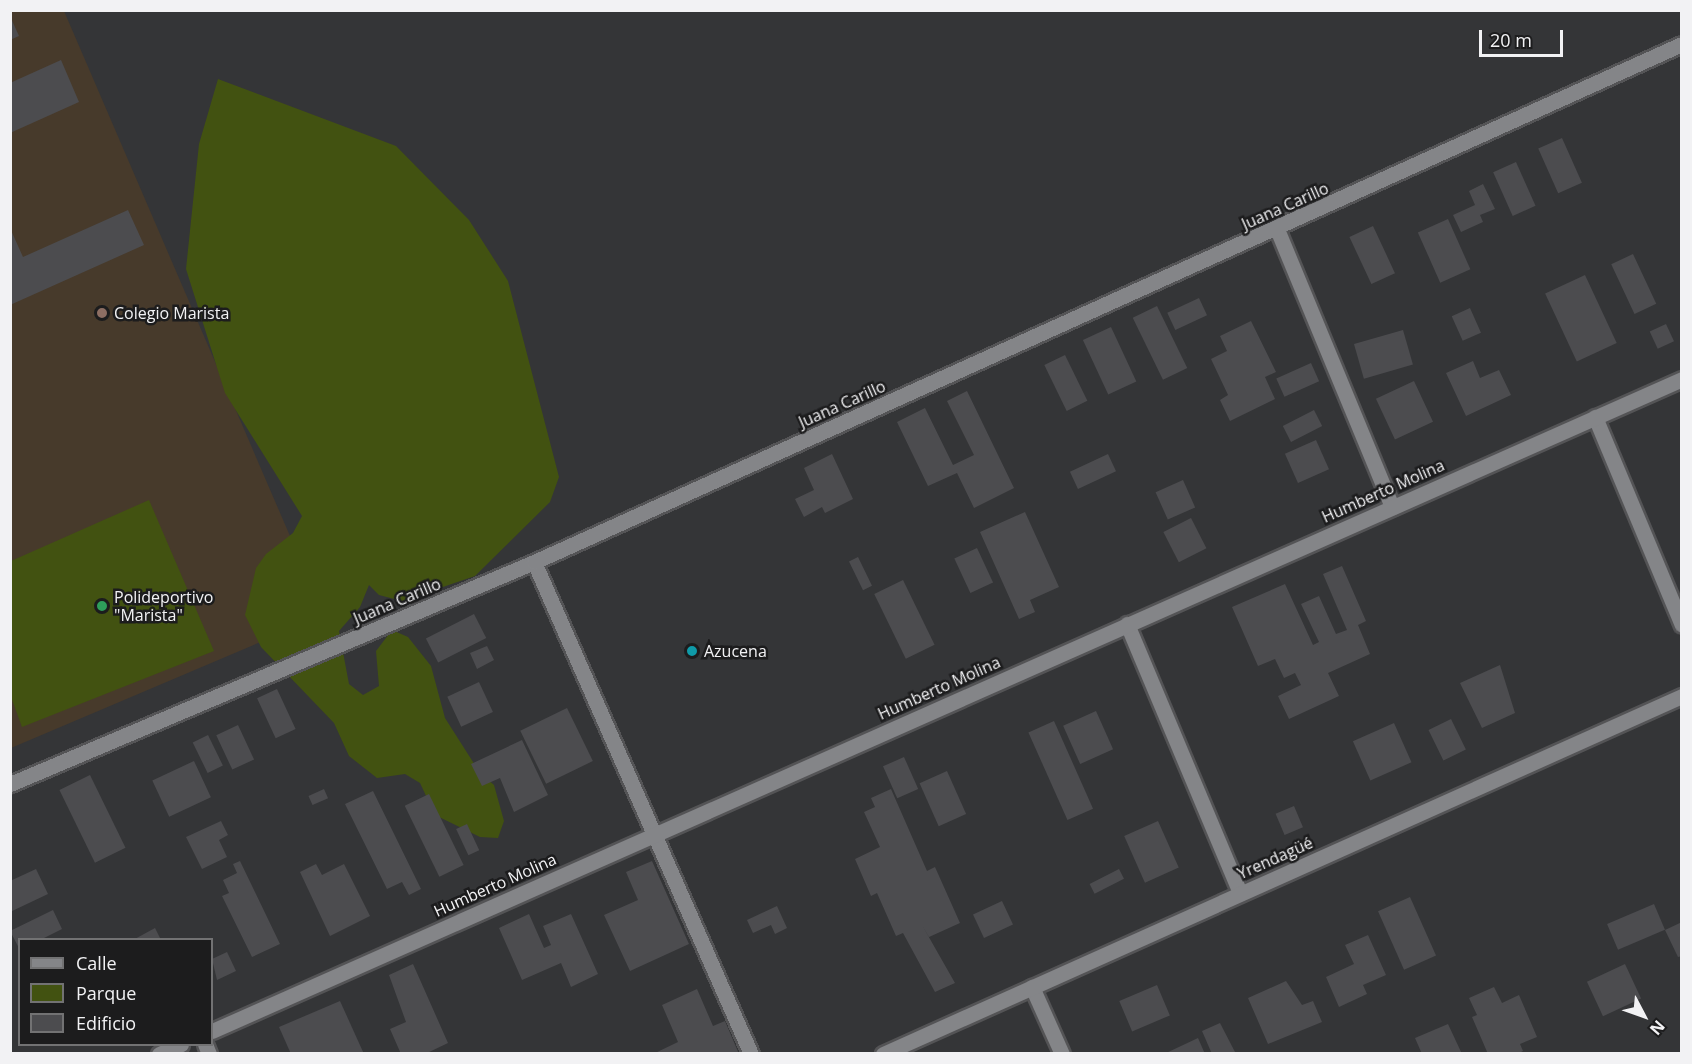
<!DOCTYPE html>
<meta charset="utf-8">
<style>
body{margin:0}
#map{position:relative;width:1692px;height:1064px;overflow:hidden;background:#343537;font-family:"Open Sans",sans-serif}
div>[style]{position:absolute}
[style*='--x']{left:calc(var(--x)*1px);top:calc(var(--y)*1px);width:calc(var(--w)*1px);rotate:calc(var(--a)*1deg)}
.education>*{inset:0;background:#473a2b}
.green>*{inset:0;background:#425211}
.building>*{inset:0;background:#4c4c4f;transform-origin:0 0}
.roads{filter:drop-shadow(2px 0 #545456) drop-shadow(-2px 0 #545456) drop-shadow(0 2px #545456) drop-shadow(0 -2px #545456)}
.minor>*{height:15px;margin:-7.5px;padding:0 7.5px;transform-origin:7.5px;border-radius:7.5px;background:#848588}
.dots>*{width:16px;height:16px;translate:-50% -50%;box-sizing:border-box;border:3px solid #1c1c1d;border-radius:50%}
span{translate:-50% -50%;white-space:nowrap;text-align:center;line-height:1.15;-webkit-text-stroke:5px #1c1c1d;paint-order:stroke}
.street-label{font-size:16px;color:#f2f2f4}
.poi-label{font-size:16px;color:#f2f2f4}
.left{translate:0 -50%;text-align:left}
.frame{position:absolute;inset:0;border:12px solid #f2f2f4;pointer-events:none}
.legend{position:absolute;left:18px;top:938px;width:195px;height:108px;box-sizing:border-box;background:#1c1c1d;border:2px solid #727273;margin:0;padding:8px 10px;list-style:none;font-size:18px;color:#f2f2f4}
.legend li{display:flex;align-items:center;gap:12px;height:30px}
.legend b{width:30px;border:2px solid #727273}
.north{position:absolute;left:1614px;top:986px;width:60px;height:60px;-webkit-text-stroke:4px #1c1c1d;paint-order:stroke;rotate:131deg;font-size:16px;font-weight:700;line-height:24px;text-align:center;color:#f2f2f4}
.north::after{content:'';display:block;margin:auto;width:21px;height:27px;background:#f2f2f4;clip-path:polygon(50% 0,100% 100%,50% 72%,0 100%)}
.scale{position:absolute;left:1479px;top:30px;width:84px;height:27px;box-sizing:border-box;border:3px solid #f2f2f4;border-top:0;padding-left:8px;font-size:18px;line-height:21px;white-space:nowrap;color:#f2f2f4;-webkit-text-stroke:4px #1c1c1d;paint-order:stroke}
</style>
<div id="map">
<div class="education">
<div style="clip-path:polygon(11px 11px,64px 11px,324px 615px,11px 748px)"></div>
</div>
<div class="green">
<div style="clip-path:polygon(218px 79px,396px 146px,469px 220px,508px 281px,559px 477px,550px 502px,475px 576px,402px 601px,379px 595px,369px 585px,360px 607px,339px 631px,349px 684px,363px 695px,379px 686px,376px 651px,392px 630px,408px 637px,431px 666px,445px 718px,480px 773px,494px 785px,504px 821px,498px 838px,480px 837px,435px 815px,420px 783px,405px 774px,377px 778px,349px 756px,334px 723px,261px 647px,245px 615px,256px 568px,266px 554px,293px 533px,302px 516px,225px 393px,186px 269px,199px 144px)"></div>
<div style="clip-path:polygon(149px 500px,214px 651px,22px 727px,11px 697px,11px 561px)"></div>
</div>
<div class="building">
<div style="clip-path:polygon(10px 16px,19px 36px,10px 40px)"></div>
<div style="clip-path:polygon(61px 60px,79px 102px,10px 133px,10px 83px)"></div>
<div style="left:1562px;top:138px;width:49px;height:26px;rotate:66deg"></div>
<div style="left:1516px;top:162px;width:48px;height:25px;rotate:66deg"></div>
<div style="clip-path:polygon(1483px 184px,1495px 209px,1480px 215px,1483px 222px,1461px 232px,1453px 215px,1475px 205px,1469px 191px)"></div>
<div style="clip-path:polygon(128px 210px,144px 245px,10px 305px,10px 228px,23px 257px)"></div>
<div style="left:1448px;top:219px;width:55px;height:33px;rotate:66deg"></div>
<div style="left:1373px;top:226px;width:52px;height:26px;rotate:65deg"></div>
<div style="left:1633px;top:254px;width:55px;height:24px;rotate:65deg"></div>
<div style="left:1585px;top:275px;width:75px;height:44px;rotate:65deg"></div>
<div style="left:1199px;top:298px;width:19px;height:35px;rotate:65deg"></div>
<div style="left:1157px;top:306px;width:69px;height:27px;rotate:64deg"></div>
<div style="left:1470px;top:308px;width:27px;height:20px;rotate:66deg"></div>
<div style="clip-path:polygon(1251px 321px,1276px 372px,1265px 377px,1275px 399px,1230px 421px,1220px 400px,1228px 395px,1211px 359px,1227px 351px,1220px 336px)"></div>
<div style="left:1666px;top:324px;width:19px;height:18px;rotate:65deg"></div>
<div style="left:1111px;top:327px;width:60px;height:31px;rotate:65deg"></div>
<div style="left:1403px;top:330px;width:36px;height:51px;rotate:74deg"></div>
<div style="left:1065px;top:355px;width:51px;height:23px;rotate:64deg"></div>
<div style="clip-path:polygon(1473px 361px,1480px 378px,1499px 370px,1511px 395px,1466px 416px,1446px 373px)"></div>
<div style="left:1311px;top:363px;width:20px;height:38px;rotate:66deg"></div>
<div style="left:1414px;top:381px;width:45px;height:42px;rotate:65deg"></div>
<div style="clip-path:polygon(967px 391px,1014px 488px,974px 508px,957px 473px,928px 486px,897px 422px,925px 408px,953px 465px,974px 455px,947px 401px)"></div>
<div style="left:1314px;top:410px;width:18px;height:35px;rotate:63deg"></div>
<div style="left:1316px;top:440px;width:32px;height:34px;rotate:66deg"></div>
<div style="clip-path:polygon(832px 454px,853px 499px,825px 513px,822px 507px,804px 517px,795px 499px,814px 490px,804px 468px)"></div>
<div style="left:1108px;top:454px;width:19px;height:42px;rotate:65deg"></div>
<div style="left:1183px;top:480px;width:30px;height:30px;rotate:66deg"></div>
<div style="clip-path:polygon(1025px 512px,1059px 587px,1030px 600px,1035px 612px,1019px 619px,980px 532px)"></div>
<div style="left:1191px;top:518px;width:34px;height:31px;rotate:63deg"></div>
<div style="left:977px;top:548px;width:38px;height:25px;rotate:65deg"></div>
<div style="left:858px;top:557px;width:32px;height:10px;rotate:64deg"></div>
<div style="clip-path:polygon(1342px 566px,1366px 621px,1358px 625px,1370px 654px,1328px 673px,1339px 696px,1289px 719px,1278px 696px,1301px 685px,1295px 673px,1284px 678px,1275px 659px,1258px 666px,1232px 607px,1285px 584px,1313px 645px,1319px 642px,1301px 604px,1319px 596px,1336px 634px,1347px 630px,1323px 574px)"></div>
<div style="left:903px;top:580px;width:72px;height:32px;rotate:64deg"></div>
<div style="left:474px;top:614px;width:27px;height:54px;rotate:63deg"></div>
<div style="clip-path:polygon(487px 646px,494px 660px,477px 669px,470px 653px)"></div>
<div style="clip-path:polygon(1500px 665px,1515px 713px,1482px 728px,1460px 683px)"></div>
<div style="left:479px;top:682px;width:33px;height:35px;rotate:65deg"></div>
<div style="left:277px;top:689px;width:44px;height:22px;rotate:65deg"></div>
<div style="left:567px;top:708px;width:59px;height:52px;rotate:64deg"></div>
<div style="left:1096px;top:711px;width:42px;height:36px;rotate:66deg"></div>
<div style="left:1451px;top:719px;width:34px;height:25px;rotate:64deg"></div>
<div style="left:1054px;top:721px;width:96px;height:28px;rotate:66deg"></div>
<div style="left:1394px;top:723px;width:43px;height:45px;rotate:66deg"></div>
<div style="left:238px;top:725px;width:38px;height:24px;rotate:65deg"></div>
<div style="left:208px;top:735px;width:34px;height:17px;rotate:64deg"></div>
<div style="clip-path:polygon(522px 740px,548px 795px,514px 812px,500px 778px,482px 786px,471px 764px)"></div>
<div style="left:904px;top:757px;width:35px;height:23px;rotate:66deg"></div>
<div style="left:194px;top:761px;width:40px;height:46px;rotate:65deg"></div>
<div style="left:947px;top:771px;width:47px;height:30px;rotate:66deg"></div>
<div style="left:90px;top:775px;width:81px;height:34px;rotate:64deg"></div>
<div style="left:324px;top:789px;width:10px;height:17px;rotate:66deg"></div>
<div style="clip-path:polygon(891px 789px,927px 871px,935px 867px,960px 923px,929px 937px,922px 925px,955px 983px,935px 992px,903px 933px,896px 936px,877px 893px,871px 896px,855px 859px,880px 847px,864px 812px,875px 807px,871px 798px)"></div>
<div style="clip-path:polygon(373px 791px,421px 889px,409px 895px,402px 882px,387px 889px,345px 804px)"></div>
<div style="left:429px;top:794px;width:79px;height:27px;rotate:64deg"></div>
<div style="left:1294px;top:806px;width:23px;height:20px;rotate:67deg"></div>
<div style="clip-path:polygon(221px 821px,228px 835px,219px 840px,227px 857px,202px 869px,186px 837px)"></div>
<div style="left:1158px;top:821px;width:51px;height:37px;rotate:66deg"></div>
<div style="left:467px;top:824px;width:29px;height:12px;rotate:65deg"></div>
<div style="clip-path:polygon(240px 861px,280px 944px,252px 957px,222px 896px,229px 893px,223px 880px,237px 873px,233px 864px)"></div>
<div style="clip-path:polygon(652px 861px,689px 944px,630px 971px,604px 915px,638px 900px,626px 872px)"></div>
<div style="clip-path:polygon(316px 864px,322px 875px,344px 864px,370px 916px,330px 936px,300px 872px)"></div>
<div style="clip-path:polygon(36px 869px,48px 894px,10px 912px,10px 881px)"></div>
<div style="left:1119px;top:869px;width:11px;height:33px;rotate:63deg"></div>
<div style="left:1410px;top:897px;width:64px;height:35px;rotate:66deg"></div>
<div style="left:1002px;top:901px;width:26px;height:32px;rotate:65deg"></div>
<div style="left:1654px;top:904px;width:28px;height:51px;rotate:67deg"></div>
<div style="clip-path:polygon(777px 906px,787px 928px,775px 934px,771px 925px,753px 933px,747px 920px)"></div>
<div style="clip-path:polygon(53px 910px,62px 929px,40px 940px,20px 940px,20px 950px,10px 931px)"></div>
<div style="clip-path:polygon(529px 914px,544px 948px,551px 945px,543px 926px,571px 914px,598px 974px,571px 987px,561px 963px,522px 980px,499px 928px)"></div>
<div style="clip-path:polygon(1682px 922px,1682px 956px,1678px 957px,1665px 930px)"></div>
<div style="clip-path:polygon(155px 928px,161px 940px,133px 940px)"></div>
<div style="clip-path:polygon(1368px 935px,1386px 975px,1363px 985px,1367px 994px,1339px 1007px,1326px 977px,1354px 964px,1345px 945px)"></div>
<div style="clip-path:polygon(227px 952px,236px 971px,217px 980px,212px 959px)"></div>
<div style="clip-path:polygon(413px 964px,448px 1043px,425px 1054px,401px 1054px,390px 1029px,406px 1022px,389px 975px)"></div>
<div style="left:1625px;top:964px;width:38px;height:42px;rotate:65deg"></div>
<div style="clip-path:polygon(1286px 981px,1302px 1005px,1313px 1001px,1322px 1022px,1268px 1044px,1248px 998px)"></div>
<div style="left:1157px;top:985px;width:33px;height:41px;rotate:67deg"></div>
<div style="clip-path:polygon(1494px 987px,1502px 1003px,1519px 995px,1537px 1037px,1520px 1044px,1523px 1051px,1517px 1054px,1488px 1054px,1472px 1017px,1477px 1015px,1469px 998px)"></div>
<div style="clip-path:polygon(697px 989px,713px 1026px,725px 1021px,739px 1054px,653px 1054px,678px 1042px,662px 1005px)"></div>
<div style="clip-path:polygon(340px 1001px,364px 1054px,291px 1054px,279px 1027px)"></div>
<div style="clip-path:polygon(1220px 1023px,1235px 1052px,1231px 1054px,1212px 1054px,1202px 1031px)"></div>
<div style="clip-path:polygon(1448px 1024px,1462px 1054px,1422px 1054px,1415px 1038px)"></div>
<div style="clip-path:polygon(1198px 1038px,1205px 1054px,1164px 1054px)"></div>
</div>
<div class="roads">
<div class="minor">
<div style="--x:1277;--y:229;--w:301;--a:67.5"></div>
<div style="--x:1595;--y:417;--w:225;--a:67.3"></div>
<div style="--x:534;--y:562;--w:538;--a:66.2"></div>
<div style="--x:1127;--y:624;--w:292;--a:67.2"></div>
<div style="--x:10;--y:784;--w:569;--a:-22.96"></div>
<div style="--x:534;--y:562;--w:1259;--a:-24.29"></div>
<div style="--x:1032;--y:987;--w:73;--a:65.9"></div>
<div style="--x:212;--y:1031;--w:1608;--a:-23.92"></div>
<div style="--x:205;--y:1044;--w:11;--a:68"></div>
<div style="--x:159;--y:1054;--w:24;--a:-24"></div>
<div style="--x:883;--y:1054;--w:876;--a:-24.14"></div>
</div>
</div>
<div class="dots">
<div style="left:102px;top:313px;background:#8d6e63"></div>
<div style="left:102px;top:606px;background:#2e9e5b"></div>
<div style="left:692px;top:651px;background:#0f9aa8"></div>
</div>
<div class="street-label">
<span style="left:1285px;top:206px;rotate:-24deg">Juana Carillo</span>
<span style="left:842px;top:404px;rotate:-24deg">Juana Carillo</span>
<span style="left:1383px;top:491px;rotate:-24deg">Humberto Molina</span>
<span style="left:397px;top:601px;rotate:-23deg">Juana Carillo</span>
<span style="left:939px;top:688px;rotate:-24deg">Humberto Molina</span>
<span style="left:1275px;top:858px;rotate:-24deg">Yrendagüé</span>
<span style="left:495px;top:885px;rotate:-24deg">Humberto Molina</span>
</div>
<div class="poi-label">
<span class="left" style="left:114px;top:313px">Colegio Marista</span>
<span class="left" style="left:114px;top:606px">Polideportivo<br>"Marista"</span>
<span class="left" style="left:704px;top:651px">Azucena</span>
</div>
<div class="frame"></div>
<ul class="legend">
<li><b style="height:8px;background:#848588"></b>Calle</li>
<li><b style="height:16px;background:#425211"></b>Parque</li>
<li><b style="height:16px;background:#4c4c4f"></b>Edificio</li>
</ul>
<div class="north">N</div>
<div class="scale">20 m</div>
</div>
